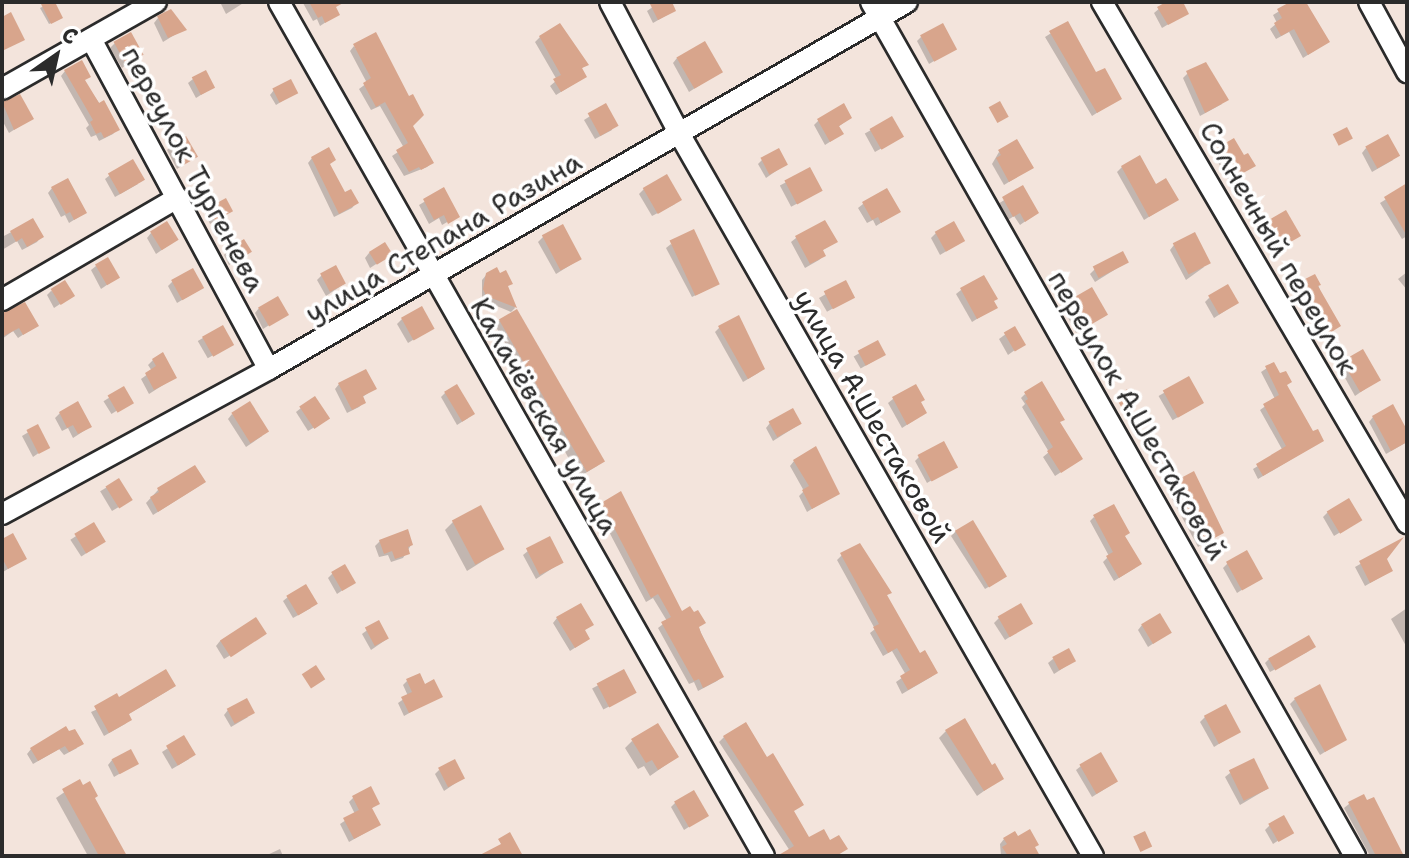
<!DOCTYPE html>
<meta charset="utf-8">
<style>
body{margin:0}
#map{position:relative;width:1409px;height:858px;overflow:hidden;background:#f3e4dc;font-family:"Shantell Sans",sans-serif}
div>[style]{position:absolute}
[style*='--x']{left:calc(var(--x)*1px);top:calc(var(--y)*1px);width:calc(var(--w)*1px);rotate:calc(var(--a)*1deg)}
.shadow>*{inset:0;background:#0003;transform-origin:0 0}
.building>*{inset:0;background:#d8a58c;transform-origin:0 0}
.roads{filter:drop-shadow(2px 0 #2b2b2b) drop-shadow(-2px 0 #2b2b2b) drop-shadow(0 2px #2b2b2b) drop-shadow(0 -2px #2b2b2b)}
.minor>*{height:20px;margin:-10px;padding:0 10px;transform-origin:10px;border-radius:10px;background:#fff}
span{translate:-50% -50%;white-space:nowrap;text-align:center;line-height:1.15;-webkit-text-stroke:7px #fff;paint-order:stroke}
.street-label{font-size:28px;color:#2b2b2b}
.frame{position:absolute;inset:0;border:4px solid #2b2b2b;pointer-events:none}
.north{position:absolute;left:16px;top:16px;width:80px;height:80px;-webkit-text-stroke:6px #fff;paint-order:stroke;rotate:34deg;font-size:22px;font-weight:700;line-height:32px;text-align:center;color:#2b2b2b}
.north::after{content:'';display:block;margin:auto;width:28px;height:36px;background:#2b2b2b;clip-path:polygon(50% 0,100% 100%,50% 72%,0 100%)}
</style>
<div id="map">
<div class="shadow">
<div style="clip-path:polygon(52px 2px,59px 19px,49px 24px,40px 8px)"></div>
<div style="clip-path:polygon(220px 2px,245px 2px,226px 14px)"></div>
<div style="clip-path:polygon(331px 2px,338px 14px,320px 26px,317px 19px,313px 21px,303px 3px)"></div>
<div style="clip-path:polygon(660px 2px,670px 2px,674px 11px,653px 23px,647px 11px)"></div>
<div style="clip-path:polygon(1167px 2px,1181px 2px,1187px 13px,1162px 28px,1154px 13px)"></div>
<div style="clip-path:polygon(1294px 2px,1304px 2px,1328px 42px,1303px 58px,1289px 32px,1276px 39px,1270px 29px,1277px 23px,1273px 15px)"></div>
<div style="clip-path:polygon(158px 18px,184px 29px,163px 42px,154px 23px)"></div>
<div style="clip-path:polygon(1067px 23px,1095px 75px,1120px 98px,1092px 116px,1045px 37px)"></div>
<div style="clip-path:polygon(540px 37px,586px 64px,580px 70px,585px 77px,556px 95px,550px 86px,557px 80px,535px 42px)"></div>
<div style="clip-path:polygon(921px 37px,954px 49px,929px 64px,917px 41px)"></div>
<div style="clip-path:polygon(115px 43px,141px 55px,122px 68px,110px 48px)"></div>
<div style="clip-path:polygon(354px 46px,410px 126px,431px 163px,427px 167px,404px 176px,392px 156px,404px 148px,380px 106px,371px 110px,359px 89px,367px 83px,350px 51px)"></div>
<div style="clip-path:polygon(677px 58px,720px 72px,689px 92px,673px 63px)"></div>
<div style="clip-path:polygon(65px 71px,84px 81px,117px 129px,113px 134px,99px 141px,96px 135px,91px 137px,86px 128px,89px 125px,61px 76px)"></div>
<div style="clip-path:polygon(1188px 73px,1222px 104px,1200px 116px,1183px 78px)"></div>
<div style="clip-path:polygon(193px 79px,212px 88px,196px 98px,188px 83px)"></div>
<div style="clip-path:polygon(274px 90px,296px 92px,276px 105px,270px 95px)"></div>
<div style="clip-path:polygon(19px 96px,31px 119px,9px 133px,2px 120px,2px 103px)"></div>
<div style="clip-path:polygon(606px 106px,612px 130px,595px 139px,584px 120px)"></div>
<div style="clip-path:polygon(850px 118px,838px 127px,842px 134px,825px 145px,814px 125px,818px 121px)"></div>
<div style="left:891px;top:119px;width:21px;height:30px;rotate:61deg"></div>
<div style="clip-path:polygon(171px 146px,195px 157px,177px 169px,167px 150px)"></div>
<div style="clip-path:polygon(1366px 148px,1393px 160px,1372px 172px,1362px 153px)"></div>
<div style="clip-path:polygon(1218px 149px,1253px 166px,1229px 181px,1213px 154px)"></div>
<div style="clip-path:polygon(999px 152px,1031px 168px,1004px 185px,992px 164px)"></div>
<div style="clip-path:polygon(312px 158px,329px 165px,344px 194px,356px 203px,352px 208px,334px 217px,308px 163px)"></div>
<div style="clip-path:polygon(762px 160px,786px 164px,766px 178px,758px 164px)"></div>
<div style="clip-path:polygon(1122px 167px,1156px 187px,1176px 200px,1144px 220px,1117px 172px)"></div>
<div style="left:809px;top:170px;width:24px;height:33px;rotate:62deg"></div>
<div style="clip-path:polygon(110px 175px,138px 184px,115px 197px,105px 179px)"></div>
<div style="clip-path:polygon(1407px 186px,1407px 236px,1402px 239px,1380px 203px)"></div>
<div style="clip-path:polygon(52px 188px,85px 213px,69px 223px,65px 215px,61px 217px,48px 193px)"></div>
<div style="clip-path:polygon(1023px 188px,1037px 213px,1020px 225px,1014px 216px,1008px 220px,998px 204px)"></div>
<div style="clip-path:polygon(644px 189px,675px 204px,652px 216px,639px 194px)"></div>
<div style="clip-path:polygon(444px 190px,456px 217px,442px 225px,439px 218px,429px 224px,419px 205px)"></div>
<div style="clip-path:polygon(863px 204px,898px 212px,876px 226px,873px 220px,867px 223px,858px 208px)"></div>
<div style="clip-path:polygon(210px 209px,231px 211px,210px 224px,205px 213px)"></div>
<div style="clip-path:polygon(32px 221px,41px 237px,37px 242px,22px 250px,17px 241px,2px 250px,2px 237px)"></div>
<div style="clip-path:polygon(1267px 223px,1298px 236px,1275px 251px,1262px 228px)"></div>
<div style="clip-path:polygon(151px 233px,176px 240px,156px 254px,147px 238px)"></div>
<div style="clip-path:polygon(936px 233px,963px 241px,940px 255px,931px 238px)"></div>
<div style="clip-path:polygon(543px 237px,580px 259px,556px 274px,538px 242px)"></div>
<div style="clip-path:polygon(796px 238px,836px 242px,821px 251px,824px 255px,819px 260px,805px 268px,791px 242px)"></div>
<div style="clip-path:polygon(671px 244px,718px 284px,692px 297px,666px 248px)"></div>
<div style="clip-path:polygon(1174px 245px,1204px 267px,1186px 280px,1170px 250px)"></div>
<div style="clip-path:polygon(228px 250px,249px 252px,229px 265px,224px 255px)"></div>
<div style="clip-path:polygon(369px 253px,390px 255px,370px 268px,365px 258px)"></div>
<div style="clip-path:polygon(1127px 262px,1095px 282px,1090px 274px,1095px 269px)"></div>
<div style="clip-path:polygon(96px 266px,117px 278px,101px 289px,91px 270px)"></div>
<div style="clip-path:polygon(1407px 272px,1407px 290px,1398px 279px)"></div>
<div style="clip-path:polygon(487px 274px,506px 287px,515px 308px,511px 312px,482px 300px,482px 280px)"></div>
<div style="clip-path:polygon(322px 275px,344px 284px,326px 296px,317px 280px)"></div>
<div style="clip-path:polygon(1315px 276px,1334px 330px,1320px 339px,1313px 326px,1317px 322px,1296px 288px)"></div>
<div style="clip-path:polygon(173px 281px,202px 288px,177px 303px,168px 286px)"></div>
<div style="left:845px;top:283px;width:16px;height:30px;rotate:60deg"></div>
<div style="clip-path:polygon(961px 290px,992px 301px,996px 307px,972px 322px,956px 294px)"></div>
<div style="clip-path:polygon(51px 291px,72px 296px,54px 308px,47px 295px)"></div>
<div style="clip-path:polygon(1209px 298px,1237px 303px,1214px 318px,1205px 302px)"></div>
<div style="clip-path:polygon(1067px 304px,1105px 315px,1076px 333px,1063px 308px)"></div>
<div style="clip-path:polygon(259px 308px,286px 314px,263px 329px,255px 313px)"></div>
<div style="clip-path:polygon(2px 316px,36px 326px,18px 338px,13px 331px,2px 339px)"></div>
<div style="clip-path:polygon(402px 319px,432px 328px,408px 343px,397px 324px)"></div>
<div style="clip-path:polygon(500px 320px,602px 462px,597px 466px,579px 477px,495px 325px)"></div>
<div style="left:222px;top:327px;width:20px;height:28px;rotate:60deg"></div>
<div style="clip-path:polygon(720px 327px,763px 369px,758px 373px,743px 382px,715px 332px)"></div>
<div style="clip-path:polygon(1014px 328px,1023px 344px,1008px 355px,999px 339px)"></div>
<div style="left:877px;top:343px;width:14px;height:27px;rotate:60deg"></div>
<div style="clip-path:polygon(153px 360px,174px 378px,149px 394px,141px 379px,152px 371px,148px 365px)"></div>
<div style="clip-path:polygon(1343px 363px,1378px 380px,1355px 396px,1339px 367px)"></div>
<div style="clip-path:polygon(1273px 364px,1312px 434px,1322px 441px,1258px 479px,1253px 469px,1283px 451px,1260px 410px,1275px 399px,1261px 372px)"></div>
<div style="left:1188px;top:379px;width:28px;height:34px;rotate:60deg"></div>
<div style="clip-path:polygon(339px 384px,374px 389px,361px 398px,364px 402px,359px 407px,347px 413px,335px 389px)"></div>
<div style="left:123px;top:389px;width:15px;height:23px;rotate:58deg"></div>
<div style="clip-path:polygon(446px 392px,468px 418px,457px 425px,441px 397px)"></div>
<div style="clip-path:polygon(1025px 394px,1058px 423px,1081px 459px,1055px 476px,1043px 457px,1049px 452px,1022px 407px,1025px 404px,1021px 398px)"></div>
<div style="clip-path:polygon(893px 399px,920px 403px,925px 413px,902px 428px,888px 403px)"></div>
<div style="clip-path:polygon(301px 408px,323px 422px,308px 431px,296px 412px)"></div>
<div style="clip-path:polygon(60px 413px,90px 427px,73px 438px,68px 428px,62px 431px,55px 418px)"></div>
<div style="clip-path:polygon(232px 414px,262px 436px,246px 447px,228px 419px)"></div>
<div style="clip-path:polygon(1373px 417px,1407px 434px,1407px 442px,1386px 454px,1369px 422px)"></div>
<div style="clip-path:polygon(770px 423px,800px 424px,773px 441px,766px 428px)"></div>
<div style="clip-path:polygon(37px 427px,47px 447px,33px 457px,22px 436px)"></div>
<div style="clip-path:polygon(920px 456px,955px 466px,927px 483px,915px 461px)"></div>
<div style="clip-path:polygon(794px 461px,837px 493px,807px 512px,799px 496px,804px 491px,790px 466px)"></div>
<div style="left:119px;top:480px;width:23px;height:22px;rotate:59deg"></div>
<div style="clip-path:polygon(1180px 480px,1221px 532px,1198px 547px,1169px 493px)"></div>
<div style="clip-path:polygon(199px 486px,153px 515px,146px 503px,158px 490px)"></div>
<div style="clip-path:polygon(602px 505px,681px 613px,693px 615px,721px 677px,717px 681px,698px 691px,694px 682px,689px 684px,658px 628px,667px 621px,653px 598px,646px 602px,597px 509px)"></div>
<div style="clip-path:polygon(1328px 512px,1360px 520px,1334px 536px,1323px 517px)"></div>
<div style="clip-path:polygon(1094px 517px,1135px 568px,1114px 581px,1103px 562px,1109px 556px,1090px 521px)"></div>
<div style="clip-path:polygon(453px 522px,502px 549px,467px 571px,445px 530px)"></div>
<div style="left:93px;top:525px;width:20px;height:27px;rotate:57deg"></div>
<div style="clip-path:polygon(956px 531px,1005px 576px,1000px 580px,985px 589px,951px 536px)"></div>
<div style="clip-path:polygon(380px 541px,411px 545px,403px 558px,391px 562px,388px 555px,379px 557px,375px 546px)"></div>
<div style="clip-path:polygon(2px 542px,24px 559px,3px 572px,2px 570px)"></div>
<div style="clip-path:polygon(1397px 543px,1385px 559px,1391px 571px,1365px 586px,1355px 567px)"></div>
<div style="clip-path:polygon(528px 551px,562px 562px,536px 579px,523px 555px)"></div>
<div style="clip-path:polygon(842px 555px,890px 592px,886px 596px,919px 656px,936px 673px,931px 677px,902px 694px,896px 682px,906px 675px,892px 651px,883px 656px,870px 633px,875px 629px,837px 560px)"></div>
<div style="clip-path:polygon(1228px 563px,1260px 578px,1237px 593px,1223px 568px)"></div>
<div style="clip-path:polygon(333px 573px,353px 583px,337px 594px,328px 578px)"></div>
<div style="clip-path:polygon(288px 597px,311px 608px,293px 618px,283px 601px)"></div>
<div style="clip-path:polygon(1407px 608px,1407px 645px,1406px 646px,1391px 619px)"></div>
<div style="clip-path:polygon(557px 618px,591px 625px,583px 631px,588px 639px,570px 651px,553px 623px)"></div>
<div style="clip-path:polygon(999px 618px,1031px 623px,1005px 640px,994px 623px)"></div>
<div style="clip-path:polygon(378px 622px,387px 639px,371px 650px,362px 634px)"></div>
<div style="clip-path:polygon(1142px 625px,1169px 633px,1148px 647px,1138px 630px)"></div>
<div style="clip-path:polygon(259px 638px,224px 659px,216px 646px,220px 641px)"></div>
<div style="clip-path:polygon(1309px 651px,1270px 672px,1265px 663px,1269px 659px)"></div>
<div style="clip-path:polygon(1053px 659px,1074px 661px,1054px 674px,1048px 663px)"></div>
<div style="left:623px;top:672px;width:24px;height:35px;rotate:62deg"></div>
<div style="clip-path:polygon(407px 681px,440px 696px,404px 716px,398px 703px,408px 696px,403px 685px)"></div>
<div style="clip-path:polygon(169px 690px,127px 715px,129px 720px,125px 724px,104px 736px,91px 712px,118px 700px)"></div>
<div style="clip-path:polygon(1295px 699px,1344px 740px,1320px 755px,1290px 704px)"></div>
<div style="clip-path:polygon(228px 710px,248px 717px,231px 727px,224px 715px)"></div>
<div style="clip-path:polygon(1205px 717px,1238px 732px,1214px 747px,1200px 722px)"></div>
<div style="clip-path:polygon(946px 731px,991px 768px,1002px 778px,977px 796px,939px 738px)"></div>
<div style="clip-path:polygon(68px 733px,77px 748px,64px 755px,59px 749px,33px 764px,27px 754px,31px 749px)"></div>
<div style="clip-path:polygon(724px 737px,792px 812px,809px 840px,845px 849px,837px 856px,789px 856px,790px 851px,719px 742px)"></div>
<div style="clip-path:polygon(184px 738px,189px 759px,172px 769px,162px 752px)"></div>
<div style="clip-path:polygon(632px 741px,677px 757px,650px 776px,644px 766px,638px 769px,625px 748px)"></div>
<div style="clip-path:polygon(112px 760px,136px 764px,114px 777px,108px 765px)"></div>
<div style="clip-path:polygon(1081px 766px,1116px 782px,1092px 797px,1076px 770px)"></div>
<div style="clip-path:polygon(439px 770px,463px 778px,444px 791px,435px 774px)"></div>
<div style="clip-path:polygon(1230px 773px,1267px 789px,1240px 805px,1225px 777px)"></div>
<div style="clip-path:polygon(79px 782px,125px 856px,88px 856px,56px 798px)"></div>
<div style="clip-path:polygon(353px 798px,378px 803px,371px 809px,379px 825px,349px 842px,340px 824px,355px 814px,349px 802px)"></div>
<div style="clip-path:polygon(676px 802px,706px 816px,684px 830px,671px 807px)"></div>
<div style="clip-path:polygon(1366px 803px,1402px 856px,1370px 856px,1344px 808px,1349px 804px)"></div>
<div style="clip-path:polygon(1270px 825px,1291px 832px,1273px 844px,1265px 830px)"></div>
<div style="clip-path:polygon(1004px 839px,1033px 848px,1038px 856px,1001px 856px,1000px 844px)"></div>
<div style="clip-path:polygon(280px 849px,283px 856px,265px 856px)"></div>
</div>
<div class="building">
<div style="clip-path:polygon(40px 2px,55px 2px,63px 18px,51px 24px)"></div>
<div style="clip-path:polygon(309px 2px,345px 2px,336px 7px,340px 15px,325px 23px,322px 16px,318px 18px)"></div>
<div style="clip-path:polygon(649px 2px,672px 2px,676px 11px,658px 20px)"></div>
<div style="clip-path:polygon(1166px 2px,1183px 2px,1189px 14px,1168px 25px,1157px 7px)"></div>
<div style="clip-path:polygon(1290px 2px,1306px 2px,1330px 42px,1308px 55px,1294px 29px,1281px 36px,1274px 23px,1282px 18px,1277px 9px)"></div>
<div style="clip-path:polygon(171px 9px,187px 30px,168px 38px,157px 16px)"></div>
<div style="clip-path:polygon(11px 12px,25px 40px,2px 51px,2px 17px)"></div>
<div style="clip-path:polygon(1068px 21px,1096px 72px,1105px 68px,1122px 99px,1097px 113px,1049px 31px)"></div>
<div style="clip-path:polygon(560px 23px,589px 65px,582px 68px,587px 77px,561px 92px,553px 79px,561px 75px,539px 36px)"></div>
<div style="left:943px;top:23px;width:30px;height:26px;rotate:62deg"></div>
<div style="left:131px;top:32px;width:26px;height:20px;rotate:61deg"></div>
<div style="clip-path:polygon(376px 32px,409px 96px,413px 94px,424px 115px,413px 126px,434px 163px,421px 170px,419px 167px,409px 172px,396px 150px,408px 143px,385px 102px,376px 107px,363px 83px,371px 78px,353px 44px)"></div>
<div style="left:705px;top:41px;width:36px;height:33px;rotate:60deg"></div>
<div style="clip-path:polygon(82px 60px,91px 77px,85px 80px,99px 103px,104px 100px,120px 130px,104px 138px,101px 132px,96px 134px,90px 122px,93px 120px,64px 70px)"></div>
<div style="clip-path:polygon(1206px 62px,1229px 100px,1205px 113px,1186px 71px)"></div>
<div style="left:206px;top:70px;width:20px;height:16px;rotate:63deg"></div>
<div style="left:291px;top:79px;width:16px;height:21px;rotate:63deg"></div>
<div style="clip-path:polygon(20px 94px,34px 119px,14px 130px,2px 102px)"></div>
<div style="left:1000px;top:101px;width:18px;height:13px;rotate:61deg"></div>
<div style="left:606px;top:103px;width:26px;height:21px;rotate:61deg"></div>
<div style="clip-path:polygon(844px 103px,852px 118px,839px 126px,844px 134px,830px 142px,817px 119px)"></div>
<div style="left:892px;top:116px;width:24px;height:26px;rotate:60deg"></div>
<div style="left:1347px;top:127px;width:13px;height:16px;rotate:63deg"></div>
<div style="left:1388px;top:134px;width:25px;height:26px;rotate:61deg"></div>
<div style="left:186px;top:136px;width:24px;height:18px;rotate:60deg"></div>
<div style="clip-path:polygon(1234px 138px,1244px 155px,1248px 153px,1256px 166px,1234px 178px,1217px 148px)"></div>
<div style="clip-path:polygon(1017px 139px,1034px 168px,1009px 182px,996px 158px,1001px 155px,998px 150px)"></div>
<div style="clip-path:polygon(329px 147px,336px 160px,330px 164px,345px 192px,351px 189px,359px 203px,339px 214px,311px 157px)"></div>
<div style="left:779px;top:148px;width:19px;height:21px;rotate:62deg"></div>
<div style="clip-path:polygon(1140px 155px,1156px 184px,1166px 178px,1179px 200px,1149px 217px,1121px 166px)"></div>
<div style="left:133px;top:159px;width:24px;height:29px;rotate:60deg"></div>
<div style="left:810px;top:167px;width:27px;height:29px;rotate:62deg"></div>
<div style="left:667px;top:174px;width:30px;height:28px;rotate:60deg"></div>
<div style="clip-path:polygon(68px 178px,87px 213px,74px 220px,70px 212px,66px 214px,51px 187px)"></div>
<div style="clip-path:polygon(1407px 183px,1407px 236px,1384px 197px)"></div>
<div style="clip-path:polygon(1023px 185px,1039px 213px,1025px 222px,1020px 213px,1013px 217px,1002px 197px)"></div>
<div style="clip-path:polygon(444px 187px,460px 217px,448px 224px,444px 215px,434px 220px,423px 199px)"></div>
<div style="clip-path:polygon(887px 188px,901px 212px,881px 223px,878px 217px,872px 220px,862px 202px)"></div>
<div style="left:226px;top:198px;width:15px;height:20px;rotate:62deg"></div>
<div style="left:1286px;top:210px;width:30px;height:24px;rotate:60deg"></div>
<div style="clip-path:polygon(33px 218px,44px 237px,27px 247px,22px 238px,16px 242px,10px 231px)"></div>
<div style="clip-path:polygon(825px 220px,838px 242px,823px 250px,826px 256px,810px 264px,795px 236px)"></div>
<div style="left:167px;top:221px;width:22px;height:20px;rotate:58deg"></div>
<div style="left:954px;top:221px;width:23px;height:22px;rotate:61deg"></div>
<div style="left:563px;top:224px;width:40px;height:24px;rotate:62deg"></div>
<div style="left:694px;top:229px;width:61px;height:27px;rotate:65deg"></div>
<div style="left:1195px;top:232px;width:35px;height:25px;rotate:63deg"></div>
<div style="left:244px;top:239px;width:15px;height:19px;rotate:58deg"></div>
<div style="left:385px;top:242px;width:15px;height:19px;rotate:58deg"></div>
<div style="left:1123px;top:251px;width:13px;height:34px;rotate:63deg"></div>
<div style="left:108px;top:257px;width:24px;height:15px;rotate:60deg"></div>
<div style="left:336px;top:265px;width:21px;height:18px;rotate:62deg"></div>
<div style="clip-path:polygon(497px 267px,500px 273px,506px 270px,513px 284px,508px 286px,517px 308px,486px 296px,483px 289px,486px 273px)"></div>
<div style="left:193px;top:268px;width:23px;height:25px;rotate:61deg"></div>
<div style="clip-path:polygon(1315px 274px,1321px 285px,1318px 286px,1341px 326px,1325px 336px,1316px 320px,1321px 317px,1299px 282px)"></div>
<div style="clip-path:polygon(984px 275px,998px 299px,994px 301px,998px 308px,977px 319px,960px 288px)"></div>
<div style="left:65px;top:280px;width:19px;height:17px;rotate:58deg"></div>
<div style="left:846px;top:280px;width:20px;height:25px;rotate:63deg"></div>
<div style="left:1228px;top:284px;width:22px;height:23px;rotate:60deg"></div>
<div style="left:1092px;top:287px;width:32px;height:30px;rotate:60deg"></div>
<div style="left:278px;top:296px;width:22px;height:23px;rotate:60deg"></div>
<div style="clip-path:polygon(25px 302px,39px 326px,23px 335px,19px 328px,2px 337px,2px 313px)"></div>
<div style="left:422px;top:306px;width:26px;height:24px;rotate:61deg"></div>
<div style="left:517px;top:309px;width:176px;height:21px;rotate:60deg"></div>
<div style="clip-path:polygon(739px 315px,765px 369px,748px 379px,718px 326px)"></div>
<div style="left:223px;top:325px;width:23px;height:24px;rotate:61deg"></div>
<div style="left:1015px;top:326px;width:22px;height:13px;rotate:60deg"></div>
<div style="left:878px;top:340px;width:17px;height:23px;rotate:62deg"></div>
<div style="left:1363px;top:349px;width:36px;height:24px;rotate:60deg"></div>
<div style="clip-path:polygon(163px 352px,177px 378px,154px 390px,145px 373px,156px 366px,152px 359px)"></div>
<div style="clip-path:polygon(1274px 362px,1280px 373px,1286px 371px,1292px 382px,1287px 385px,1313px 431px,1318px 429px,1324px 441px,1263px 476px,1256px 464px,1286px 446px,1263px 404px,1279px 395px,1265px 366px)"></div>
<div style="clip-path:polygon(366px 369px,377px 389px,363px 396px,366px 403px,352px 410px,338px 383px)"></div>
<div style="left:1189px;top:376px;width:31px;height:30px;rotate:61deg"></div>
<div style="clip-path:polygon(1042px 381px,1065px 420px,1060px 422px,1083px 459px,1061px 473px,1047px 451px,1053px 447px,1025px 401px,1028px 399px,1024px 392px)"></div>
<div style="left:457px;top:384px;width:35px;height:15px;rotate:59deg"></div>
<div style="clip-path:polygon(916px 384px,925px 400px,921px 402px,927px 413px,907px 425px,892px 397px)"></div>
<div style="left:124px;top:386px;width:20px;height:19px;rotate:60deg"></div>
<div style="left:1127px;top:389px;width:14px;height:14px;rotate:60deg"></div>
<div style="left:315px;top:396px;width:27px;height:19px;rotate:56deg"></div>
<div style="clip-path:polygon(78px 401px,92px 427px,78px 434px,73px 425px,67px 428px,59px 412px)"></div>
<div style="left:250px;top:401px;width:36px;height:22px;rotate:58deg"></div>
<div style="clip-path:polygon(1393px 404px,1407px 430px,1407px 442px,1391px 451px,1372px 416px)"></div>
<div style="left:793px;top:408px;width:18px;height:28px;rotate:61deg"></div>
<div style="left:38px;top:424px;width:27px;height:13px;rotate:63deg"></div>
<div style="left:944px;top:441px;width:30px;height:30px;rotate:62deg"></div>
<div style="clip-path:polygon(816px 446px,840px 494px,812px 509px,802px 490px,809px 486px,793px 460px)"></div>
<div style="clip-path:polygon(195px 465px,206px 482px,158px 512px,150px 497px,159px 492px,157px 488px)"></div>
<div style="clip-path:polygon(1194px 471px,1224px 533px,1203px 544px,1173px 487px,1181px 483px,1179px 479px)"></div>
<div style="left:119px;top:478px;width:26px;height:16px;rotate:58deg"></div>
<div style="clip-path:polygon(621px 491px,682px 611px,690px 606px,694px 612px,698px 610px,706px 623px,699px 627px,701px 633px,724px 677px,703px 688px,699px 679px,694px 681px,661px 622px,671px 617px,658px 594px,651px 598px,601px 503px)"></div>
<div style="left:1349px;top:498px;width:26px;height:26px;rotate:59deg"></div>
<div style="clip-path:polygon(1114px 504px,1130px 533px,1125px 536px,1142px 564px,1119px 578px,1106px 556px,1113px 552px,1093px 515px)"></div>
<div style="left:481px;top:505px;width:50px;height:33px;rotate:62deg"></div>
<div style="left:973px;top:520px;width:66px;height:21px;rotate:59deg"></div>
<div style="left:94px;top:522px;width:23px;height:23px;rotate:59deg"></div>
<div style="clip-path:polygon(408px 529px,413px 545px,408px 547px,410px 554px,395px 559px,392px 551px,384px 554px,379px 540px)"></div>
<div style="clip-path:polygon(13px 533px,27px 559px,8px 569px,2px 558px,2px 539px)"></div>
<div style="left:550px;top:536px;width:30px;height:27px;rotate:63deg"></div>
<div style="clip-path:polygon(1404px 537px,1387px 559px,1393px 571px,1370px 583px,1359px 561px)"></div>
<div style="clip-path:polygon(860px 543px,892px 593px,887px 595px,920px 653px,925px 650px,938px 673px,908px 690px,900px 676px,910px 670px,897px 648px,888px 653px,873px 627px,879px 624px,840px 553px)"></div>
<div style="left:1247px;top:550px;width:33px;height:24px;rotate:61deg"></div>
<div style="left:345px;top:564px;width:22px;height:16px;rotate:60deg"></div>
<div style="left:306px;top:584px;width:23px;height:23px;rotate:59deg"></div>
<div style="clip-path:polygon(581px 603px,594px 625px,585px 630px,590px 639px,575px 648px,556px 617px)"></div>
<div style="left:1021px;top:603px;width:24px;height:27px;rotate:60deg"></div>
<div style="left:1160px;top:613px;width:23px;height:22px;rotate:59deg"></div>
<div style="left:256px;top:617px;width:20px;height:43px;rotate:57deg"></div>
<div style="left:379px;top:620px;width:21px;height:16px;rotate:62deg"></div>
<div style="left:1309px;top:635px;width:14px;height:47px;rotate:60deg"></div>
<div style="left:1069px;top:648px;width:15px;height:19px;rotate:62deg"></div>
<div style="left:316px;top:665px;width:17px;height:17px;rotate:57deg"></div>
<div style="clip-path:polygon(166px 669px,176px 686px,129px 714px,132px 720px,109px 733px,94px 706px,117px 693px,119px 697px)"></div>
<div style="left:624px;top:669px;width:27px;height:31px;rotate:62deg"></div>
<div style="clip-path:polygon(420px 673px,425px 684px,434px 679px,443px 697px,409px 713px,401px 697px,412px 692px,406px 679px)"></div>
<div style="clip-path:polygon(1320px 684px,1347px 740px,1325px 752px,1294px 698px)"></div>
<div style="left:247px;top:698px;width:17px;height:23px;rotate:62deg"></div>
<div style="left:1226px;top:704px;width:32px;height:25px;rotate:62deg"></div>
<div style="clip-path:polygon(965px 718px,992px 765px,995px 763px,1004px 779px,984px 791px,945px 730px)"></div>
<div style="clip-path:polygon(746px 722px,767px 757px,773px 753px,804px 805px,794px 811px,809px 837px,824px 829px,830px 840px,839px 835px,848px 849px,836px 856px,777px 856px,794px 846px,723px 736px)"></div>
<div style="clip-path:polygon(658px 723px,679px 757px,658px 770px,652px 760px,646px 763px,631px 739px)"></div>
<div style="clip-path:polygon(66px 726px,69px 731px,75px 729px,84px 744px,69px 752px,65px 746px,38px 761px,30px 748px)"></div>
<div style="left:184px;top:735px;width:23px;height:21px;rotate:59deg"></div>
<div style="left:131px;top:749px;width:17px;height:22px;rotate:62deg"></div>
<div style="left:1101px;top:752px;width:34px;height:25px;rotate:60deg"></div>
<div style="left:1254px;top:758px;width:34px;height:28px;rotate:64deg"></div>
<div style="left:455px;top:759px;width:22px;height:19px;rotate:63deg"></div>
<div style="clip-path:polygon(80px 779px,83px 785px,90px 781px,98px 796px,95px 798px,127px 856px,99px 856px,62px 789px)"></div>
<div style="clip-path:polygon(371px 786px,380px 804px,372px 808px,381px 825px,354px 839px,343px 818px,359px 810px,352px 796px)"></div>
<div style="left:694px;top:790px;width:30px;height:23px;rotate:60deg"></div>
<div style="clip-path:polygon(1364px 794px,1367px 800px,1374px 797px,1404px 856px,1376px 856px,1348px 802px)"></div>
<div style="left:1284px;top:815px;width:21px;height:18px;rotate:61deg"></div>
<div style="clip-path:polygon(1030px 829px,1039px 845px,1035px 847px,1040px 856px,1008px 856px,1002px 847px,1007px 844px,1003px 838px,1015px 831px,1018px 836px)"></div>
<div style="left:1145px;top:831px;width:17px;height:13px;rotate:65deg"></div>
<div style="clip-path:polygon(510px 832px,523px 856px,478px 856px,501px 844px,498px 839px)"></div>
</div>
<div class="roads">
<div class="minor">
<div style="--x:279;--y:2;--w:982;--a:60.41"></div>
<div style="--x:610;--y:2;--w:150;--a:62.2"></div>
<div style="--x:680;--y:135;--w:831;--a:60.2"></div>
<div style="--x:871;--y:2;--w:982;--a:60.46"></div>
<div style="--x:1102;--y:2;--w:604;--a:59.65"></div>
<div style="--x:1369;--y:2;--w:80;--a:61.5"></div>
<div style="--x:91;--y:39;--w:375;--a:61.7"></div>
<div style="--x:2;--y:89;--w:177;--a:-29.5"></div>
<div style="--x:2;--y:300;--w:203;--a:-30.2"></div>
<div style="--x:2;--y:514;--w:304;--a:-28.5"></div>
<div style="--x:269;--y:369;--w:736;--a:-29.91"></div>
</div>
</div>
<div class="street-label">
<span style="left:194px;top:169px;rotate:62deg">переулок Тургенева</span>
<span style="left:443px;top:237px;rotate:-30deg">улица Степана Разина</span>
<span style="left:1279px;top:248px;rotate:60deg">Солнечный переулок</span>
<span style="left:1138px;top:415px;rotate:60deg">переулок А.Шестаковой</span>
<span style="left:545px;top:416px;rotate:60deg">Калачёвская улица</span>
<span style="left:873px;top:416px;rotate:60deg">улица А.Шестаковой</span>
</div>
<div class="frame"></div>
<div class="north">С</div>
</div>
